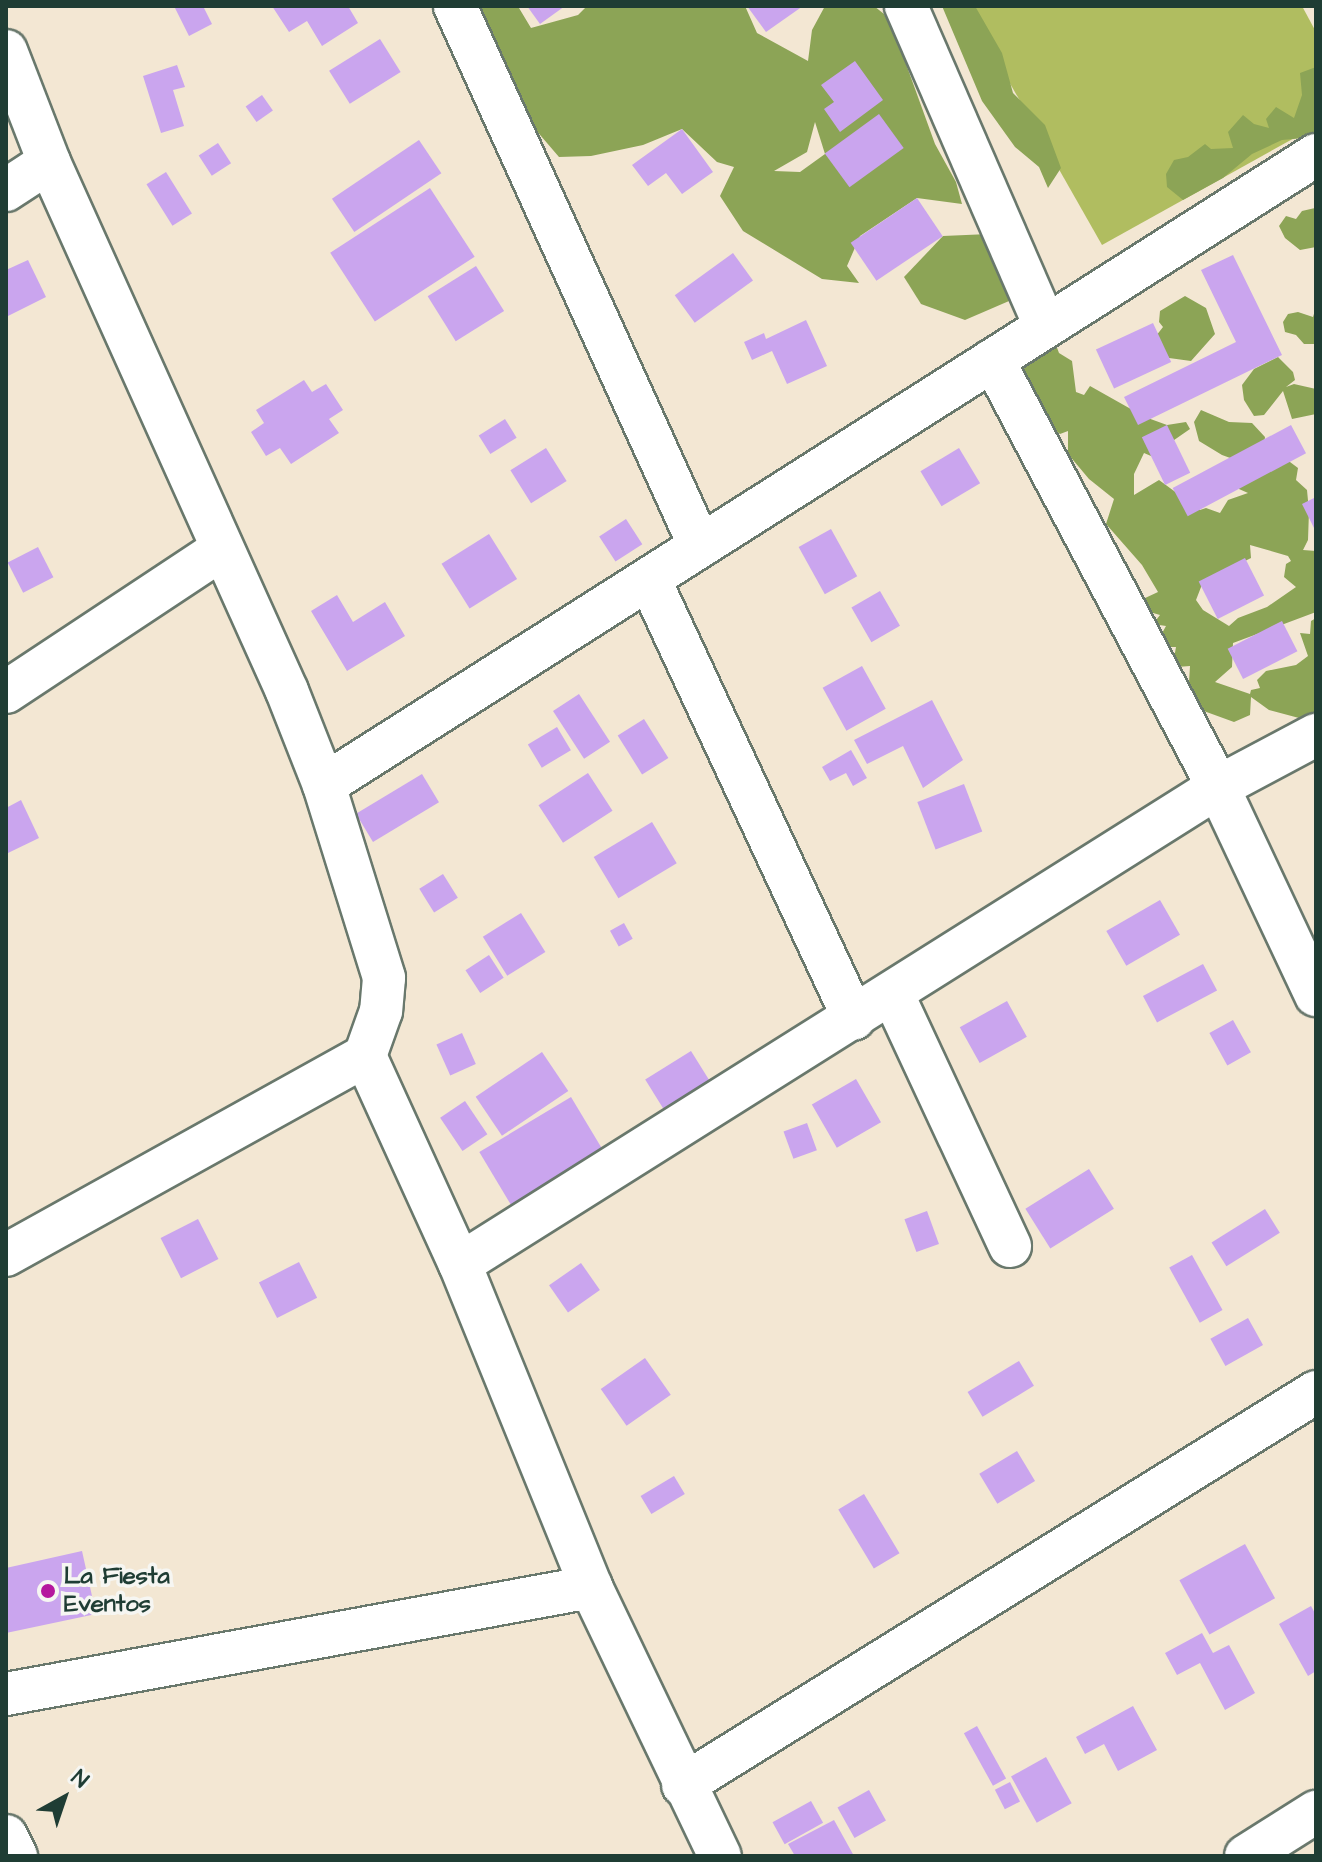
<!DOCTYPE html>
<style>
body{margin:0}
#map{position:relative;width:1322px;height:1862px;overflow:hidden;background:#f3e7d3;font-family:"Architects Daughter",sans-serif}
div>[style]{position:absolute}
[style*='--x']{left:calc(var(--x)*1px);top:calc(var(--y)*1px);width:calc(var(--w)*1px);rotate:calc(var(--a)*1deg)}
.green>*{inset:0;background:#b0bd60}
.forest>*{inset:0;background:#8ca456}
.building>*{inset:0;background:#caa5ee;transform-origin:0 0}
.roads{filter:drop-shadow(2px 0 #69786c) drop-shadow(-2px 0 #69786c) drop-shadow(0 2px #69786c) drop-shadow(0 -2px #69786c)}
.minor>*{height:42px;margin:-21px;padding:0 21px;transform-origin:21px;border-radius:21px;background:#fff}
.dots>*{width:22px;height:22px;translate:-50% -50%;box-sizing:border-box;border:4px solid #f6f6f2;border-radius:50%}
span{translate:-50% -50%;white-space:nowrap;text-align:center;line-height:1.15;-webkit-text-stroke:7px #f6f6f2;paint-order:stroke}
.poi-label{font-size:24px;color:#1f3d34;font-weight:700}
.left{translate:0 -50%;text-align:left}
.frame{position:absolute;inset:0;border:8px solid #1f3d34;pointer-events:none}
.north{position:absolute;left:24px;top:1758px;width:80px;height:80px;-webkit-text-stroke:6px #f6f6f2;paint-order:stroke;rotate:40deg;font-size:22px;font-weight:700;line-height:32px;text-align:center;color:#1f3d34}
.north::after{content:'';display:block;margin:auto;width:28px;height:36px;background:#1f3d34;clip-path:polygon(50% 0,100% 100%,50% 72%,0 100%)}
</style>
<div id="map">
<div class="green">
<div style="clip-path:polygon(966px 6px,1302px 6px,1316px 32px,1316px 126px,1102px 245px)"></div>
</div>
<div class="forest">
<div style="clip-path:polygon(evenodd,465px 6px,521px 6px,519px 8px,531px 28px,578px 15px,587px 6px,745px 6px,757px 33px,808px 61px,812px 30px,825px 6px,874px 6px,884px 14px,897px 39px,935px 144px,956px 182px,962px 204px,917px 198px,860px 236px,847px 266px,859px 283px,822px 279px,743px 231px,720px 196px,734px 167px,717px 162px,682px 129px,643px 145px,591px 156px,559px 157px,529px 122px,465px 6px,815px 122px,825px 154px,800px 172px,774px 171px,807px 152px,815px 122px)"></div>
<div style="clip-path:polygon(942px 6px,975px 6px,1002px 53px,1013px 93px,1045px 125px,1061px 168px,1048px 188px,1039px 167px,1015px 147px,982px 101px)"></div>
<div style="clip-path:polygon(1316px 67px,1316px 137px,1282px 140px,1252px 154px,1223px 178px,1183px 200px,1167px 187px,1166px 174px,1174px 160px,1188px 157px,1205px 144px,1211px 149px,1233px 148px,1228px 132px,1243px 115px,1254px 124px,1269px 128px,1266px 119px,1276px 107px,1294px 118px,1302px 95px,1300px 73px)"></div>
<div style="clip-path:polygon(1315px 208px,1316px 247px,1300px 250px,1285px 238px,1279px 226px,1286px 216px,1296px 219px,1302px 211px)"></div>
<div style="clip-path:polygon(989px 234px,1016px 298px,965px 320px,921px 304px,904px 277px,943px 236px)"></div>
<div style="clip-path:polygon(1185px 296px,1206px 308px,1215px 334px,1191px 361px,1169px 358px,1156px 336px,1163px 327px,1159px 322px,1160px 311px)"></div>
<div style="clip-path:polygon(1316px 307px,1316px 344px,1304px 344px,1296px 335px,1285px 332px,1283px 322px,1288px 314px,1298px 312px,1313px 317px)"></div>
<div style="clip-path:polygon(evenodd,1056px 345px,1059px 353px,1072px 361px,1076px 392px,1084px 395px,1090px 386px,1145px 417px,1167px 425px,1186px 422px,1190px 429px,1151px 456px,1144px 453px,1134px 474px,1134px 495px,1159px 480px,1200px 510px,1206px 508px,1220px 513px,1228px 500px,1248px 493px,1239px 489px,1239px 483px,1282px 456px,1298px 468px,1296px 480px,1307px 490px,1309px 511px,1308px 540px,1303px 550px,1316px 551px,1316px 612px,1233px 643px,1232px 667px,1215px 682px,1250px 694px,1251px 690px,1260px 688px,1257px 680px,1266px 671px,1296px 665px,1308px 656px,1300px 633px,1310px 634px,1311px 621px,1316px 618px,1316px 715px,1299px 718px,1269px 710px,1251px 697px,1250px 715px,1234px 722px,1201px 710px,1188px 699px,1190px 666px,1177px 667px,1174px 658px,1176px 647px,1169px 647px,1160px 637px,1166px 626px,1153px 624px,1160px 615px,1136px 608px,1143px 599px,1158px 592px,1142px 565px,1106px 524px,1114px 499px,1089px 479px,1068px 454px,1068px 431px,1060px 434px,1039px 418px,1004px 346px,1056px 345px,1250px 545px,1288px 556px,1291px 561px,1286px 564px,1284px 577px,1296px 587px,1267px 607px,1238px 618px,1229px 626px,1203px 610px,1196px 600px,1203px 582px,1251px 558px,1250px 545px)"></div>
<div style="clip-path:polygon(1278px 357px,1293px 372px,1295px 380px,1286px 387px,1294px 384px,1316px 389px,1316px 414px,1292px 419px,1283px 391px,1264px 415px,1254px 416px,1244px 400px,1242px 385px,1254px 369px)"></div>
<div style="clip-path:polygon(1201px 410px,1229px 422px,1252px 423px,1265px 437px,1264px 445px,1233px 459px,1222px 455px,1199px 441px,1194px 422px)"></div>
</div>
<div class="building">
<div style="clip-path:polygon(174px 6px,203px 6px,212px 24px,189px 36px)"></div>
<div style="clip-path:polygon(272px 6px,348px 6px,358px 23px,322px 46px,307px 21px,289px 32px)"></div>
<div style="clip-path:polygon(527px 6px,565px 6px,540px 24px)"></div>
<div style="clip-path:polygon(747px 6px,803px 6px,766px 32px)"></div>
<div style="left:380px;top:39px;width:39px;height:60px;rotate:58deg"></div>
<div style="clip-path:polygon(855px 61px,883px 100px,840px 132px,824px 109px,834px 102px,821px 85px)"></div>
<div style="clip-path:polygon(177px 65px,185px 87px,173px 90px,184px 126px,161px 133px,143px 76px)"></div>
<div style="left:262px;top:95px;width:19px;height:20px;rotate:55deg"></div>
<div style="left:879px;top:114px;width:42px;height:67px;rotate:54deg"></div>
<div style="clip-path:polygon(682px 129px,713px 172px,682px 194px,666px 173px,648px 186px,632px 165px)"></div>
<div style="left:419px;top:140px;width:40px;height:105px;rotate:56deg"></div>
<div style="left:218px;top:143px;width:24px;height:23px;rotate:57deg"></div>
<div style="left:166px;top:172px;width:49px;height:23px;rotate:58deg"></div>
<div style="left:430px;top:188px;width:82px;height:119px;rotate:57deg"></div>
<div style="left:917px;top:198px;width:46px;height:80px;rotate:56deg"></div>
<div style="left:733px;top:253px;width:34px;height:72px;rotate:54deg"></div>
<div style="clip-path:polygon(1233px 255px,1282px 355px,1138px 425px,1124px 397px,1236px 342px,1201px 270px)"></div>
<div style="clip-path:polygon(28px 260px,46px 297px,6px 317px,6px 270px)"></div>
<div style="left:476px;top:266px;width:53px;height:57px;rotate:58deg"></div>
<div style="clip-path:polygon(806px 320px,827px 366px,787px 384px,772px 351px,752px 360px,744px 342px,764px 333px,766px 339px)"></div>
<div style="left:1153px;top:323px;width:43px;height:63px;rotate:65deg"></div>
<div style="clip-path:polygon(304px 380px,312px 392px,326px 384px,343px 410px,329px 419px,339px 433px,291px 464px,280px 448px,266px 456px,251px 432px,264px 423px,256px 410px)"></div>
<div style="left:505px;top:419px;width:22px;height:31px;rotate:58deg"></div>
<div style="left:1167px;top:425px;width:53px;height:28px;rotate:64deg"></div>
<div style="left:1291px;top:425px;width:32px;height:134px;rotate:62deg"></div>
<div style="left:546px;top:448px;width:39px;height:42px;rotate:58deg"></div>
<div style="left:959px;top:448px;width:41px;height:45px;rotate:59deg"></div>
<div style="clip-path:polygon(1316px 497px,1316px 532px,1302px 504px)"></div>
<div style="left:626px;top:519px;width:30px;height:32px;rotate:57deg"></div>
<div style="left:831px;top:529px;width:54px;height:37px;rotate:61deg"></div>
<div style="left:489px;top:534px;width:53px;height:56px;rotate:58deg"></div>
<div style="left:38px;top:547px;width:34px;height:34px;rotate:63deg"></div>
<div style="left:1245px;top:558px;width:42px;height:52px;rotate:63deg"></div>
<div style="left:880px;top:591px;width:40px;height:33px;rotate:60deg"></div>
<div style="clip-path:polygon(337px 595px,353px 622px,385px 602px,405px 636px,347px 671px,311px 611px)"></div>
<div style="left:1282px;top:621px;width:34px;height:61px;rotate:63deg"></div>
<div style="left:862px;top:666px;width:49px;height:45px;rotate:61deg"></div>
<div style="left:579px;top:694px;width:57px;height:31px;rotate:57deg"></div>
<div style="clip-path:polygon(932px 700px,963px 760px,923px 788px,903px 746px,867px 764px,854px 740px)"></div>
<div style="left:644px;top:719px;width:46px;height:31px;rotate:58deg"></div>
<div style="left:557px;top:727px;width:27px;height:34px;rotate:59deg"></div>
<div style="clip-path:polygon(851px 750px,867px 778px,853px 786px,846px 773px,830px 781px,822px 767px)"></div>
<div style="left:588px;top:773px;width:45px;height:59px;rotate:57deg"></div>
<div style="left:422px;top:774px;width:33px;height:77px;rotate:59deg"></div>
<div style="left:964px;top:784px;width:51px;height:50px;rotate:69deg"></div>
<div style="clip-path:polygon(21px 800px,39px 838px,8px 853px,6px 808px)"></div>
<div style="left:652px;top:822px;width:48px;height:68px;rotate:59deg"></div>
<div style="left:443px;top:874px;width:28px;height:28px;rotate:58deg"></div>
<div style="left:1160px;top:900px;width:40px;height:62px;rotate:60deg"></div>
<div style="left:521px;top:913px;width:46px;height:45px;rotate:58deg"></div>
<div style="left:624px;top:923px;width:18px;height:16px;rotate:61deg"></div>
<div style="left:489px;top:955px;width:27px;height:28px;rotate:57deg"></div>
<div style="left:1203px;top:964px;width:30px;height:68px;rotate:62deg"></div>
<div style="left:1007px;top:1001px;width:41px;height:54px;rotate:61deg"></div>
<div style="left:1233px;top:1020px;width:37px;height:27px;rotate:61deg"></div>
<div style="left:462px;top:1033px;width:34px;height:28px;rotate:66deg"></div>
<div style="left:691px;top:1051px;width:39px;height:54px;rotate:58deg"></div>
<div style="left:542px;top:1052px;width:47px;height:80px;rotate:56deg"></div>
<div style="left:856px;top:1079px;width:50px;height:51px;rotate:60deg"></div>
<div style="left:571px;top:1097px;width:63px;height:107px;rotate:59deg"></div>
<div style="left:465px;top:1101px;width:40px;height:30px;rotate:56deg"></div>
<div style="left:807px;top:1123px;width:29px;height:25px;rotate:70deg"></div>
<div style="left:1089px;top:1169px;width:47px;height:75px;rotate:58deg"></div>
<div style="left:1265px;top:1209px;width:28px;height:63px;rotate:58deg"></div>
<div style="left:927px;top:1211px;width:35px;height:24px;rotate:70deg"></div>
<div style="left:198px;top:1219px;width:45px;height:42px;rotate:63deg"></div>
<div style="left:1192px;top:1255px;width:63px;height:26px;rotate:61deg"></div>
<div style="left:299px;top:1262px;width:40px;height:45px;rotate:63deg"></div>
<div style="left:581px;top:1263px;width:33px;height:39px;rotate:55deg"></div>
<div style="left:1248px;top:1318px;width:31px;height:43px;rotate:61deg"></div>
<div style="left:645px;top:1358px;width:45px;height:54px;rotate:55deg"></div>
<div style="left:1019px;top:1361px;width:29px;height:60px;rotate:59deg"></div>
<div style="left:1017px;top:1451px;width:35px;height:44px;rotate:59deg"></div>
<div style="left:674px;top:1476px;width:21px;height:39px;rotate:59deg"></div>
<div style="left:864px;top:1494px;width:69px;height:30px;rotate:59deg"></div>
<div style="left:1245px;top:1544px;width:62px;height:75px;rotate:61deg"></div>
<div style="clip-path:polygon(82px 1551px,96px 1614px,6px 1633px,6px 1568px)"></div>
<div style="clip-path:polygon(1311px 1606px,1316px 1615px,1316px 1671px,1308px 1676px,1279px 1624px)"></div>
<div style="clip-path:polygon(1202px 1633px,1213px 1653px,1229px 1645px,1255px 1693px,1225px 1710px,1200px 1663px,1177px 1675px,1165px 1653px)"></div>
<div style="clip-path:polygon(1133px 1706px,1157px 1750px,1118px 1771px,1104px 1744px,1085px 1754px,1076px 1737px)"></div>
<div style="left:977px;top:1726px;width:60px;height:15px;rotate:61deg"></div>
<div style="left:1046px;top:1757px;width:53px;height:40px;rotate:61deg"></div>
<div style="left:1010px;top:1782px;width:22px;height:17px;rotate:63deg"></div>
<div style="left:869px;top:1790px;width:35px;height:36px;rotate:61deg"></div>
<div style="left:811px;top:1801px;width:25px;height:44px;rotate:61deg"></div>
<div style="clip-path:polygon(834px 1820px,854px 1856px,795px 1856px,788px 1844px)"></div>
</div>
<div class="roads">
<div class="minor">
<div style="--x:455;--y:6;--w:593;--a:65.6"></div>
<div style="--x:906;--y:6;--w:349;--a:66.5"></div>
<div style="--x:6;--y:51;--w:119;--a:68.8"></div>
<div style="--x:49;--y:162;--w:580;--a:65.78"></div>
<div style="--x:287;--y:691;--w:101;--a:68.5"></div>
<div style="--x:324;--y:785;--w:202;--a:72.7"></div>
<div style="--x:384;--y:978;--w:33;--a:95"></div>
<div style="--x:381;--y:1011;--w:48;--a:109.6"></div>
<div style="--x:365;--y:1056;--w:229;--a:65.5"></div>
<div style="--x:460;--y:1264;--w:349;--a:67.9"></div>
<div style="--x:591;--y:1587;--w:298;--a:64.4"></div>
<div style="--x:6;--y:190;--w:51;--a:-33.1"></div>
<div style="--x:993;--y:360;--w:483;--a:62.2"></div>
<div style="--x:1218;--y:787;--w:230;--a:64.8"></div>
<div style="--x:649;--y:579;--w:485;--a:65"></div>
<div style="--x:6;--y:692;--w:259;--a:-33.5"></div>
<div style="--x:324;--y:785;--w:1175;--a:-32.42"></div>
<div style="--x:893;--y:995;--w:277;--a:65"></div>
<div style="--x:6;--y:1255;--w:410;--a:-29"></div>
<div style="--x:460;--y:1264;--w:896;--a:-32.18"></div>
<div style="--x:1218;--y:787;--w:111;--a:-28"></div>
<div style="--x:6;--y:1694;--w:595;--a:-10.37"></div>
<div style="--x:683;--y:1785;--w:745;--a:-31.83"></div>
<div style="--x:6;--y:1836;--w:22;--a:63"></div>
<div style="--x:1246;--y:1856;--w:83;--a:-32.2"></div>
</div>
</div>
<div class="dots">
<div style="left:48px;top:1591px;background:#b5179e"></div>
</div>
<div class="poi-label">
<span class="left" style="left:64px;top:1591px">La Fiesta<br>Eventos</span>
</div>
<div class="frame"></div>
<div class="north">N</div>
</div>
